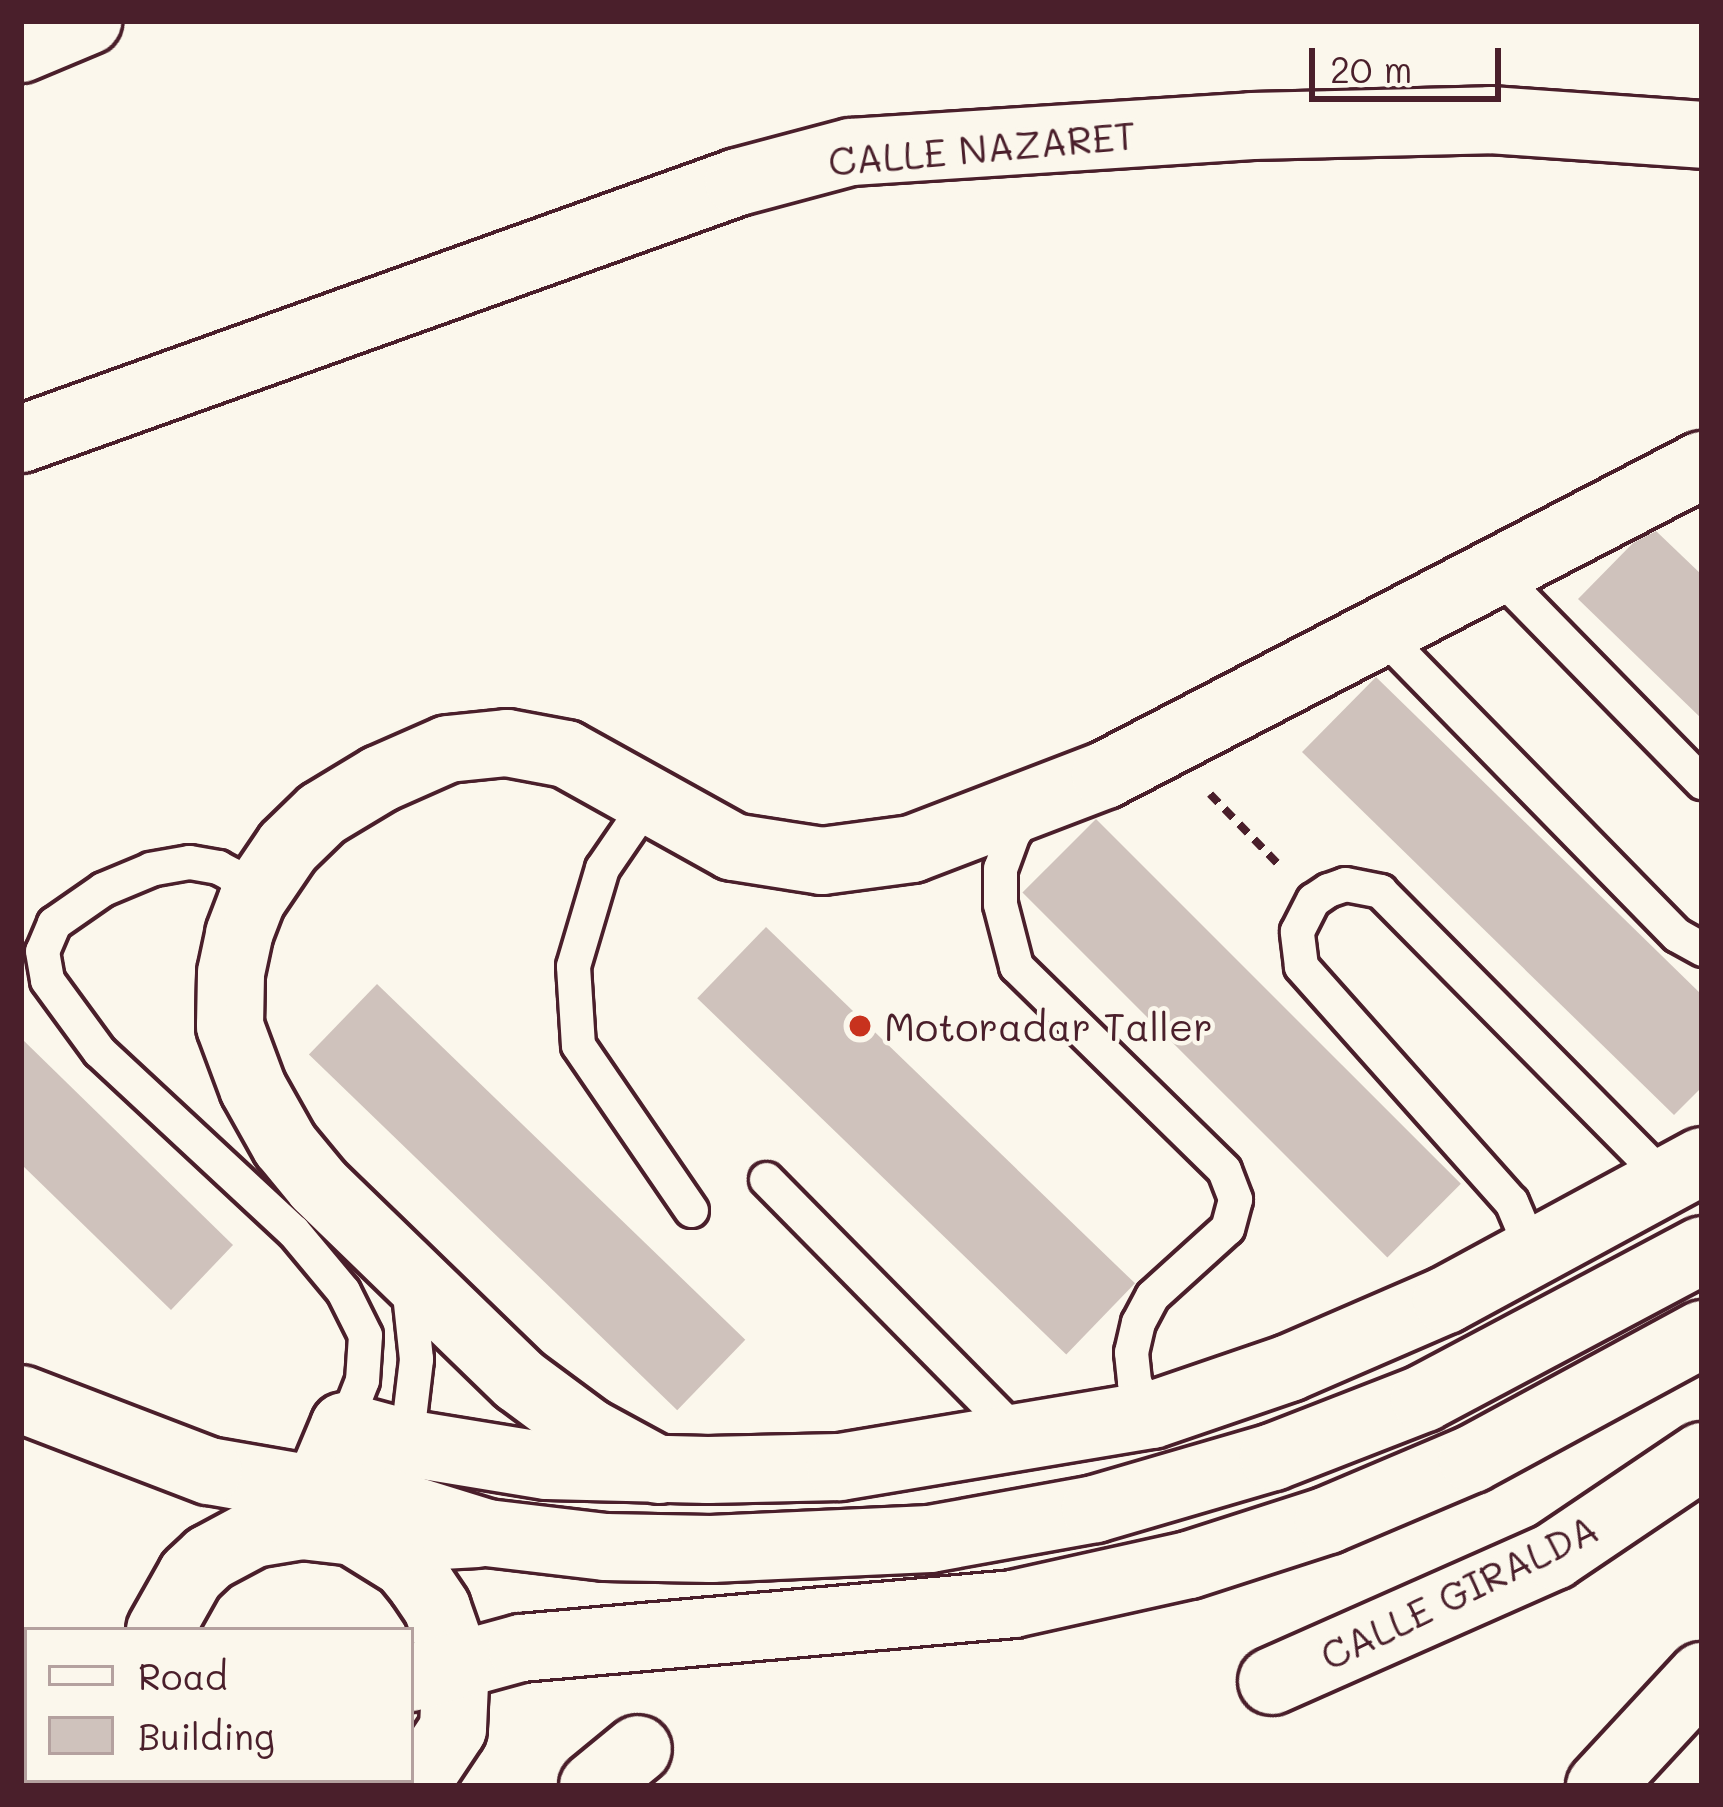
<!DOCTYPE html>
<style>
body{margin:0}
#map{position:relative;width:1723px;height:1807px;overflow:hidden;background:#fbf7ec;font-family:Mali,sans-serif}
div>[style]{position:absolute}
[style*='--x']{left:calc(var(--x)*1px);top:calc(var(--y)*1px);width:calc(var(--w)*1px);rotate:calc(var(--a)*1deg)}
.building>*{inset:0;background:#cfc2bc;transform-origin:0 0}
.path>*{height:8px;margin-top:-4px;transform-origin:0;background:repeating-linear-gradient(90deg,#4a1f2b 0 12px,transparent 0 21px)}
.roads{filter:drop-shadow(3px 0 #4a1f2b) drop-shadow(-3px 0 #4a1f2b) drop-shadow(0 3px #4a1f2b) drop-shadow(0 -3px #4a1f2b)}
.lane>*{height:33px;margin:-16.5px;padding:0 16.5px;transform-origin:16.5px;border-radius:16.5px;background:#fbf7ec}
.street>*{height:66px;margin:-33px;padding:0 33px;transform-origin:33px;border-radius:33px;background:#fbf7ec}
.secondary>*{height:66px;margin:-33px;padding:0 33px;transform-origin:33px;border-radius:33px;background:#fbf7ec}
.highway>*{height:66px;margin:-33px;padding:0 33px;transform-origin:33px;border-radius:33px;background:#fbf7ec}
.dots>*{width:33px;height:33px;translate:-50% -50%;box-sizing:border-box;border:6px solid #fbf7ec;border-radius:50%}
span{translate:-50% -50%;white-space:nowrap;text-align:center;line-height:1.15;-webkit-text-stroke:9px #fbf7ec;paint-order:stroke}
.street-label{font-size:39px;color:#4a1f2b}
.poi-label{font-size:39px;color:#4a1f2b}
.left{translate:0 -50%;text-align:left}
.frame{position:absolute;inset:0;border:24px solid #4a1f2b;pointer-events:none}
.legend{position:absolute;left:24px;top:1627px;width:390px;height:156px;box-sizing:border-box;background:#fbf7ec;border:3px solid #b4a19f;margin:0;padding:15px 21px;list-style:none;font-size:36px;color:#4a1f2b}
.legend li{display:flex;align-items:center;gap:24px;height:60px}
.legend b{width:60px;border:3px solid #b4a19f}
.scale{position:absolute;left:1309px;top:48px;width:192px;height:54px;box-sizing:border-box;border:6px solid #4a1f2b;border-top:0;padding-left:15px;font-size:36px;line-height:42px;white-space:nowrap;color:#4a1f2b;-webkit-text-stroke:9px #fbf7ec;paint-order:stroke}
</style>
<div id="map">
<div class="building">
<div style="clip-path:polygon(1656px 531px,1702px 575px,1702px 719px,1578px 599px,1633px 543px)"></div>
<div style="clip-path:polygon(1376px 677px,1702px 995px,1702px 1087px,1674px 1115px,1302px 752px)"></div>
<div style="left:1096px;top:819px;width:516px;height:104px;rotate:45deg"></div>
<div style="left:766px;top:927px;width:513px;height:99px;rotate:44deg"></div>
<div style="left:377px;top:984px;width:512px;height:98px;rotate:44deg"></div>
<div style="clip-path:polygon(21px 1038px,233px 1245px,171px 1310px,21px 1164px)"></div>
</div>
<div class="path">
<div style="--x:1210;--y:794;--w:99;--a:45.8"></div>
</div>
<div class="roads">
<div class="lane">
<div style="--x:1497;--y:573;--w:293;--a:45.6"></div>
<div style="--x:1380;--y:632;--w:424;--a:45.6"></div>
<div style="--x:1677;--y:935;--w:29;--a:29"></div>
<div style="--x:650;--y:798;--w:85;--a:124.4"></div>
<div style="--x:602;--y:868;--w:102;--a:106.5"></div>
<div style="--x:573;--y:966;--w:79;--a:86.4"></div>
<div style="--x:578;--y:1045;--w:200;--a:55.6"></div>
<div style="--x:1030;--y:810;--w:29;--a:126"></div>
<div style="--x:1013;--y:833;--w:37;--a:110"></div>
<div style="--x:1000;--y:868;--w:36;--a:90"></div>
<div style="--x:1000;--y:904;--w:64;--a:75.5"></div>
<div style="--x:1016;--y:966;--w:291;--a:44.4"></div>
<div style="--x:1224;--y:1170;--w:31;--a:69"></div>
<div style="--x:1235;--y:1199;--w:30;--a:105"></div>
<div style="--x:1227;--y:1228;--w:101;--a:137.8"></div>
<div style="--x:1152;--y:1296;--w:30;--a:118"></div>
<div style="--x:1138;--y:1322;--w:31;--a:103"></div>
<div style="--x:1131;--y:1352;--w:30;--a:84"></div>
<div style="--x:1134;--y:1382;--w:38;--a:61"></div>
<div style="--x:252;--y:900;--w:33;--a:-129"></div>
<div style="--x:231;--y:874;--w:15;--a:-152"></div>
<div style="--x:218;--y:867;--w:29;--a:-170"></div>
<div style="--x:189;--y:862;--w:39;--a:170"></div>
<div style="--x:151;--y:869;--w:52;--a:157.4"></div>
<div style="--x:103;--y:889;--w:60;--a:145.2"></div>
<div style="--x:54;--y:923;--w:30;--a:113"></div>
<div style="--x:42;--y:951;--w:29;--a:80"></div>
<div style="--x:47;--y:980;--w:88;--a:53.8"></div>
<div style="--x:99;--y:1051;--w:265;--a:42.9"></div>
<div style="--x:293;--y:1231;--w:78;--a:50.2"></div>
<div style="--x:343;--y:1291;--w:49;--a:63.4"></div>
<div style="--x:365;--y:1335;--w:45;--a:93.8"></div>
<div style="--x:362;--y:1380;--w:49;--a:111.4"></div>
<div style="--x:766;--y:1179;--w:363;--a:45.4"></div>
<div style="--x:1515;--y:1264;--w:33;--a:-74"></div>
<div style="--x:1524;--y:1232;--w:33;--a:-113"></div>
<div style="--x:1511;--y:1202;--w:316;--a:-131.7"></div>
<div style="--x:1301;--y:966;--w:35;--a:-97"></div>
<div style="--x:1297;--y:931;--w:35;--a:-63"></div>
<div style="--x:1313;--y:900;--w:18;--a:-34"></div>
<div style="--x:1328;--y:890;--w:18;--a:-19"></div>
<div style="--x:1345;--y:884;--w:36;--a:11"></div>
<div style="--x:1380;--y:891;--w:408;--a:45.3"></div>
<div style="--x:406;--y:1443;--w:85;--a:-83.2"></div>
<div style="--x:416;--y:1359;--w:75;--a:-96.1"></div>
</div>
<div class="street">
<div style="--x:21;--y:439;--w:762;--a:-19.72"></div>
<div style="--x:738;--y:182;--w:117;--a:-14.9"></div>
<div style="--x:851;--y:152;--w:402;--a:-3.7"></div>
<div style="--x:1252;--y:126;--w:238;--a:-1.4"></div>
<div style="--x:1490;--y:120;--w:213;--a:4"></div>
<div style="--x:659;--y:1470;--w:80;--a:-151.5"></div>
<div style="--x:589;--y:1432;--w:87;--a:-143.4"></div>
<div style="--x:519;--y:1380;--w:280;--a:-135.9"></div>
<div style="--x:318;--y:1185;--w:52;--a:-129.5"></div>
<div style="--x:285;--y:1145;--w:65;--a:-119.3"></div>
<div style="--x:253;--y:1088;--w:66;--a:-110.4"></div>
<div style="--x:230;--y:1026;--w:53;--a:-88.9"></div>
<div style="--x:231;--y:973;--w:40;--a:-78"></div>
<div style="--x:239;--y:934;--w:36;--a:-69"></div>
<div style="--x:252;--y:900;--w:64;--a:-55.8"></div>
<div style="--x:288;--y:847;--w:47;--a:-44.1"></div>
<div style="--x:322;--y:814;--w:68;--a:-31.1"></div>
<div style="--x:380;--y:779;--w:74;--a:-23.8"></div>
<div style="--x:448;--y:749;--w:59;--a:-5.8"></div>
<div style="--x:507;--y:743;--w:60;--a:10.6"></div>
<div style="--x:566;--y:754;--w:191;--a:29.1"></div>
<div style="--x:733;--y:847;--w:90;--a:8.9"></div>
<div style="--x:822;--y:861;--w:91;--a:-7.6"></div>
<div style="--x:912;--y:849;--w:207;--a:-21"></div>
<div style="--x:1105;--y:775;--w:673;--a:-27.44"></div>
<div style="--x:302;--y:1526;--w:108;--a:-67.2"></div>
<div style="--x:344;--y:1426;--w:64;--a:15.3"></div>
<div style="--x:406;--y:1443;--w:143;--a:9.3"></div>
<div style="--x:547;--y:1466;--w:161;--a:1.4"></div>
<div style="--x:708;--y:1470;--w:132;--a:-1.3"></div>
<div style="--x:840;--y:1467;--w:316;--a:-9.5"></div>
<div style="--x:1152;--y:1415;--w:145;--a:-18.9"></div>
<div style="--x:1289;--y:1368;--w:171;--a:-23.4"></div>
<div style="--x:1446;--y:1300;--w:291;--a:-28.5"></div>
<div style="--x:358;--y:1535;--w:55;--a:31.7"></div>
<div style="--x:405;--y:1564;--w:26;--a:51"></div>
<div style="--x:421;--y:1584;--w:29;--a:56"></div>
<div style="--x:437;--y:1608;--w:57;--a:70.6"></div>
<div style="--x:456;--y:1662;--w:67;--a:92.6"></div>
<div style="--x:453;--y:1729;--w:69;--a:123.7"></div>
<div style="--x:160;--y:1630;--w:63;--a:-60.6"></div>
<div style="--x:191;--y:1575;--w:25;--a:-43"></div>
<div style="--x:209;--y:1558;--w:51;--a:-28.1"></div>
<div style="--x:254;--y:1534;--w:49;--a:-9.5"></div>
<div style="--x:302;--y:1526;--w:105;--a:6.6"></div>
<div style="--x:406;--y:1538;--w:71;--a:-3.2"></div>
<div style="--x:1272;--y:1681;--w:308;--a:-23.9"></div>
<div style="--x:1554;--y:1556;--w:179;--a:-34"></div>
<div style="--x:593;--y:1786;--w:58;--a:-39.4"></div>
<div style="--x:1600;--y:1786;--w:150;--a:-47.2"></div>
</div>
<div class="secondary">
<div style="--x:21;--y:49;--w:73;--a:-22.7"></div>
<div style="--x:209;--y:1471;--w:181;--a:9.9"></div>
<div style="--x:387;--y:1502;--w:105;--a:17.2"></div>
<div style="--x:487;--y:1533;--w:119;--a:6.8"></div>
<div style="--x:605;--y:1547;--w:106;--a:1.1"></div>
<div style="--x:711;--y:1549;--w:219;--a:-2.6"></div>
<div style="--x:930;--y:1539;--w:168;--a:-10.3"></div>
<div style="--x:1095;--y:1509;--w:185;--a:-16.3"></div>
<div style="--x:1273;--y:1457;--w:162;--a:-21.3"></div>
<div style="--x:1424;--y:1398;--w:315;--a:-28"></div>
<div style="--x:411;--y:1678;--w:114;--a:-15.3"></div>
<div style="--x:521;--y:1648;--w:494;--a:-5.1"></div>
<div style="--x:1013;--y:1604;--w:180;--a:-12.5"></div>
<div style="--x:1189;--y:1565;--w:146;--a:-17.9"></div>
<div style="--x:1328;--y:1520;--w:156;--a:-23"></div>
<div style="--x:1472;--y:1459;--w:262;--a:-28.5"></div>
</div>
<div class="highway">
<div style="--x:21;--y:1399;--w:201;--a:21"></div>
<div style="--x:162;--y:1786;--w:18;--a:-19"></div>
</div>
</div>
<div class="dots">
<div style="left:860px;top:1026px;background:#c8321e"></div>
</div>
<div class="street-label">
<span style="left:982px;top:148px;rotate:-5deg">CALLE NAZARET</span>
<span style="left:1459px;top:1592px;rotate:-26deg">CALLE GIRALDA</span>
</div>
<div class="poi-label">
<span class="left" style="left:884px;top:1026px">Motoradar Taller</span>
</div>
<div class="frame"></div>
<ul class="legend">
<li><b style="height:15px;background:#fbf7ec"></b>Road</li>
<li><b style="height:33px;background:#cfc2bc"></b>Building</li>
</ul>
<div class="scale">20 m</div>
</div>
